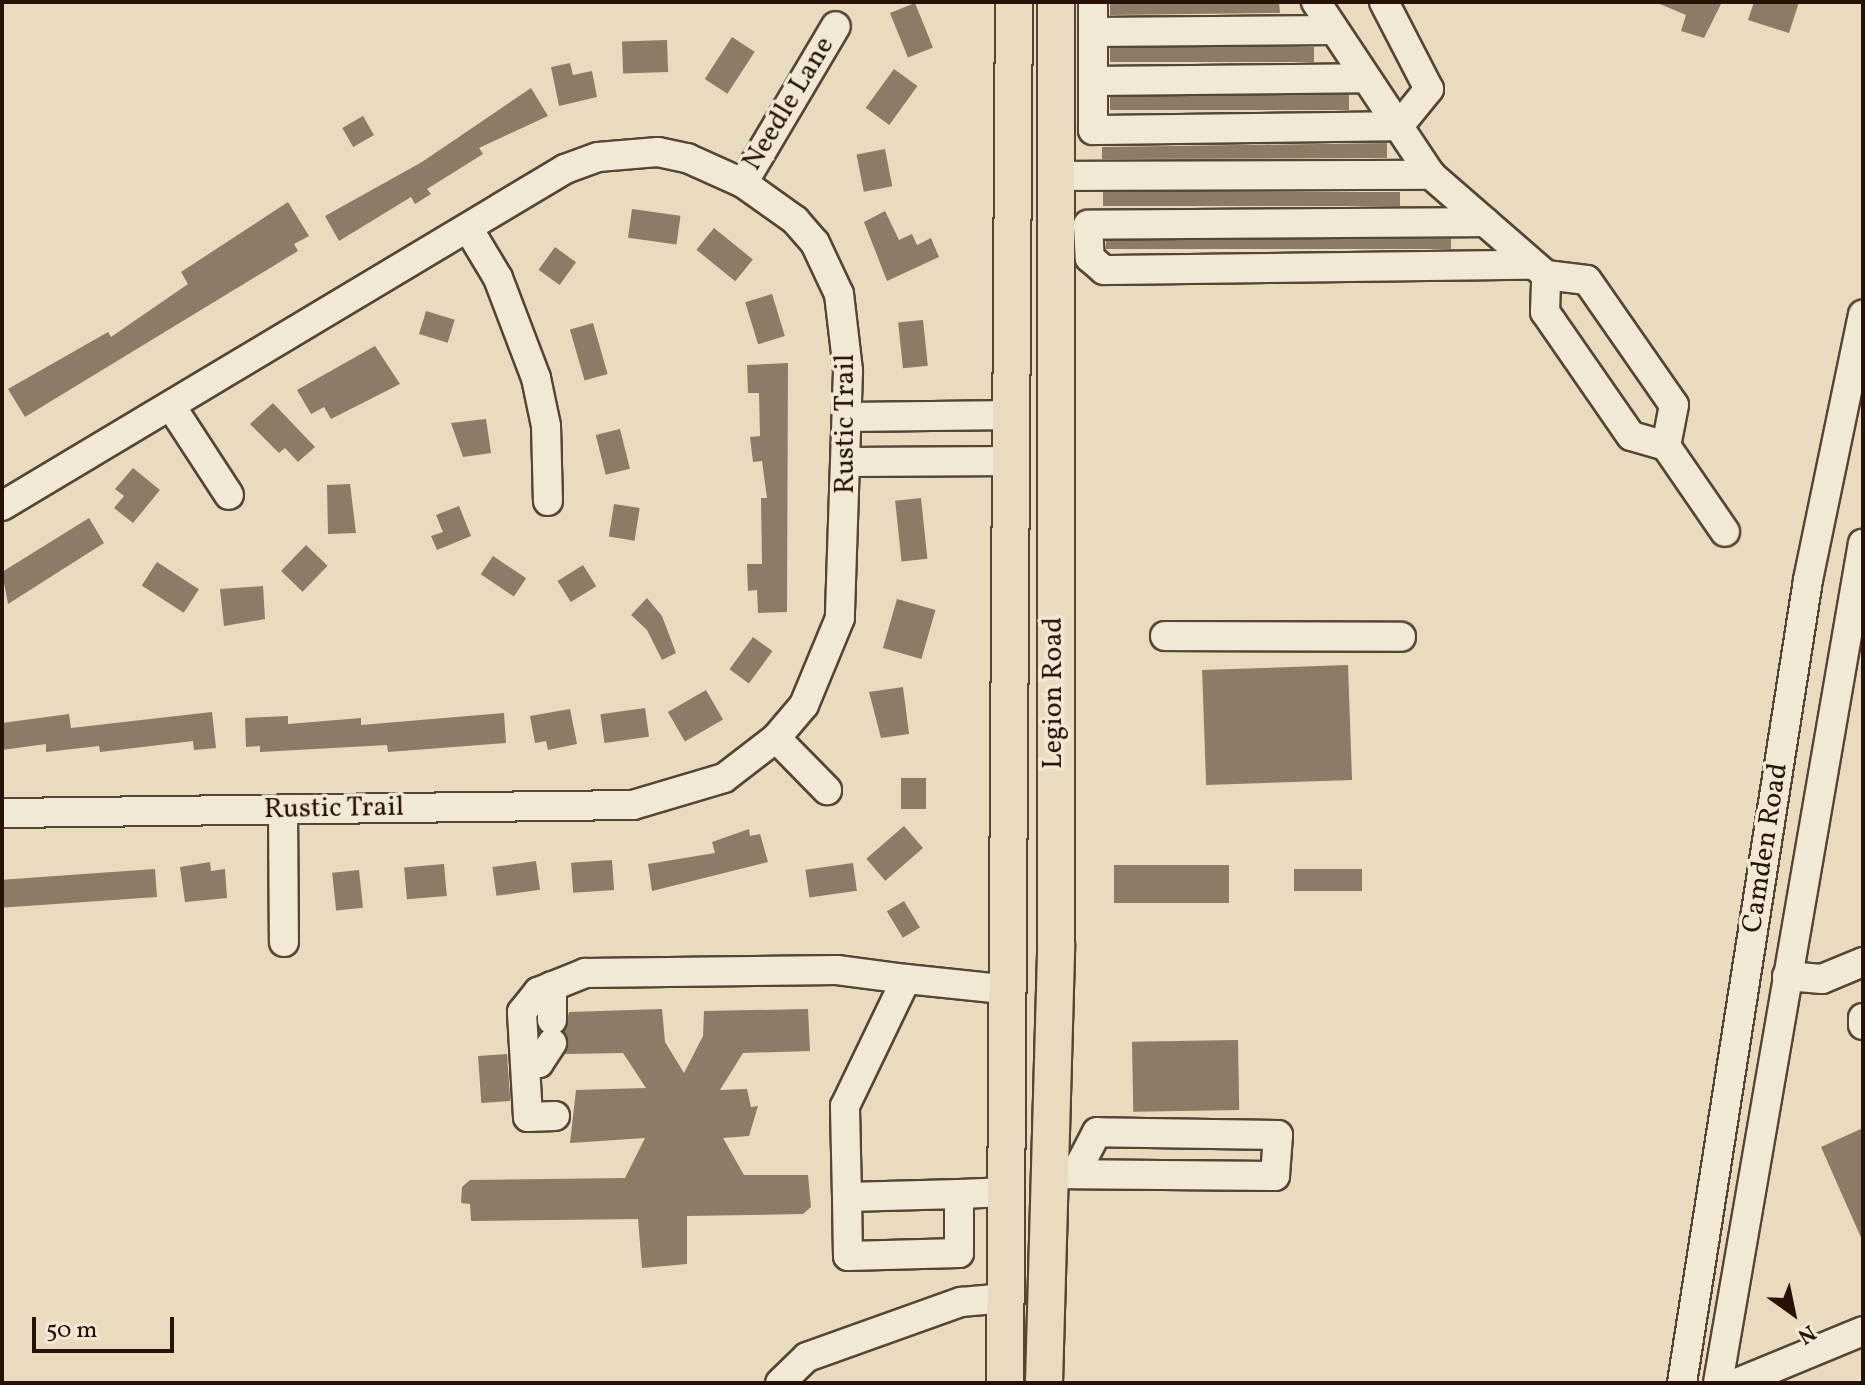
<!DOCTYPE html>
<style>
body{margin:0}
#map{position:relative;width:1865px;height:1385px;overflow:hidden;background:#e9dbbe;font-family:Vollkorn,serif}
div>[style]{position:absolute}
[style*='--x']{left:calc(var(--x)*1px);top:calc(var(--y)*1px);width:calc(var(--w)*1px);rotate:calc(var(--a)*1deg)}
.building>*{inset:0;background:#8c7b66;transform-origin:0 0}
.roads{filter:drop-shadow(2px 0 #584435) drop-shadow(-2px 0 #584435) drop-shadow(0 2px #584435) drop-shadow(0 -2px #584435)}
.minor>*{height:28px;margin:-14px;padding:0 14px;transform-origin:14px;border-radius:14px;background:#f1e8d5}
.major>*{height:36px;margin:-18px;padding:0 18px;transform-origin:18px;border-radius:18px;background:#e9dbbe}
span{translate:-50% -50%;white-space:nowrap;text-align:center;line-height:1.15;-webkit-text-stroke:7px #f1e8d5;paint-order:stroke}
.street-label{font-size:28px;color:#281207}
.frame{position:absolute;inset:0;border:4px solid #281207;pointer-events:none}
.north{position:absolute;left:1753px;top:1273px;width:80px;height:80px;-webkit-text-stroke:6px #f1e8d5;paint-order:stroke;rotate:147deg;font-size:22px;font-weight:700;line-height:32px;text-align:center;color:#281207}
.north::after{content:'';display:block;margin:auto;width:28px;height:36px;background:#281207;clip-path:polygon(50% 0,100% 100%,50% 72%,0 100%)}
.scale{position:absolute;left:32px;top:1317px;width:142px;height:36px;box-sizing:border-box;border:4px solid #281207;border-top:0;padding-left:10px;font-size:24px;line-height:28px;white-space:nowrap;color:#281207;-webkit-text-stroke:6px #f1e8d5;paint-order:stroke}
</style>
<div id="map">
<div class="building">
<div style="clip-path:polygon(1110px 2px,1279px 2px,1280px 13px,1110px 15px)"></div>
<div style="clip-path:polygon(1655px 2px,1713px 2px,1721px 4px,1704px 38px,1681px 31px,1686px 15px)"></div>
<div style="clip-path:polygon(1754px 2px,1799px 2px,1789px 33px,1748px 20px)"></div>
<div style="left:915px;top:3px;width:48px;height:27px;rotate:68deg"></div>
<div style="left:732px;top:37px;width:27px;height:50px;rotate:33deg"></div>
<div style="left:667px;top:40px;width:32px;height:45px;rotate:88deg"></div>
<div style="left:1314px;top:47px;width:15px;height:204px;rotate:90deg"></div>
<div style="clip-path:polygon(570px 63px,573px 75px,592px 71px,597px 97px,559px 106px,551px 67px)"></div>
<div style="left:894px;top:69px;width:29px;height:48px;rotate:36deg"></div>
<div style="clip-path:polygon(531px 88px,548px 116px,479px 148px,483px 154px,427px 189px,431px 194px,415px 204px,411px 197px,339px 241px,325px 216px,422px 162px)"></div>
<div style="left:1349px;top:95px;width:15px;height:239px;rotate:90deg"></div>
<div style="left:363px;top:116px;width:22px;height:24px;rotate:60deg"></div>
<div style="clip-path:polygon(1387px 143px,1387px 158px,1102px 159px,1102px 147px)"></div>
<div style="left:885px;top:149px;width:38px;height:29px;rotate:79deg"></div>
<div style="left:1400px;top:192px;width:14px;height:297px;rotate:90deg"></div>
<div style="clip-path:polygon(288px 202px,309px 236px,294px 244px,298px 251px,25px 417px,8px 389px,108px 332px,111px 337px,188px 284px,181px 272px)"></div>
<div style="left:632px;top:209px;width:49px;height:29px;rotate:8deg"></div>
<div style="clip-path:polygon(885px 211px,899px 240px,912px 234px,917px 245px,931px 238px,939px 257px,887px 281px,864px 222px)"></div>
<div style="left:714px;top:228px;width:50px;height:28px;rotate:39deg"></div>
<div style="left:1451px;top:239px;width:10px;height:345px;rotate:90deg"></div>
<div style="left:555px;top:247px;width:26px;height:28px;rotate:36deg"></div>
<div style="left:772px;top:294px;width:44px;height:28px;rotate:73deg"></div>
<div style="left:426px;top:311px;width:30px;height:24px;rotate:17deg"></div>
<div style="left:923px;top:320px;width:46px;height:25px;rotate:84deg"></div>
<div style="left:593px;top:323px;width:53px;height:24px;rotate:74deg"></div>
<div style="clip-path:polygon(375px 346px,400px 384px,331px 419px,324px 407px,311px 414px,297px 390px)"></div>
<div style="clip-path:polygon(788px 363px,787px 612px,758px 613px,757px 590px,748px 591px,747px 564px,762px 564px,761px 498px,767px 498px,762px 461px,753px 462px,750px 437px,760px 436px,759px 393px,748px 393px,747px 365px)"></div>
<div style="clip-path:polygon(273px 403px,315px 447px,298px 462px,285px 448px,279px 453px,250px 424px)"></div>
<div style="clip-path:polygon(486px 419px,491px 453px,463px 457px,451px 423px)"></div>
<div style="left:620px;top:429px;width:41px;height:25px;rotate:76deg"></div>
<div style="clip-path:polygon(133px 468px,160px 490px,133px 523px,114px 508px,124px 496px,115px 489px)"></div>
<div style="clip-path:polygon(350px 484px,356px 533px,328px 534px,327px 485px)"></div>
<div style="left:921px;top:498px;width:61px;height:26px;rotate:84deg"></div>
<div style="left:614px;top:504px;width:26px;height:33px;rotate:9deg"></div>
<div style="clip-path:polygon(459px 506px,471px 536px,437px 550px,431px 536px,443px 532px,436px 515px)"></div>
<div style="clip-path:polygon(89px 518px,104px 543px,8px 604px,2px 572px)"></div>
<div style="left:306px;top:545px;width:30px;height:36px;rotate:44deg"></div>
<div style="left:493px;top:556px;width:40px;height:22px;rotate:34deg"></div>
<div style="left:157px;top:562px;width:50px;height:28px;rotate:33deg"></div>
<div style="left:583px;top:565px;width:25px;height:30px;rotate:58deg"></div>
<div style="clip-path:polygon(263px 586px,265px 619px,224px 626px,220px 589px)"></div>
<div style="clip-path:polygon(647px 598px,662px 616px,676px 653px,662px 660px,647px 630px,631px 615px)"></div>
<div style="left:897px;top:599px;width:40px;height:51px;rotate:16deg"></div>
<div style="left:753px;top:637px;width:24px;height:40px;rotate:36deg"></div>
<div style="left:1348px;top:665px;width:115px;height:146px;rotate:88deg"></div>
<div style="clip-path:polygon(903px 687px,909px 734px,881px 738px,869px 692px)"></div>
<div style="left:706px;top:690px;width:34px;height:44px;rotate:60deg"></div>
<div style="left:645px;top:708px;width:29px;height:45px;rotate:82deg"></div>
<div style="clip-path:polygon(570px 709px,577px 744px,548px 750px,546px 741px,535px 743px,530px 716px)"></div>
<div style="clip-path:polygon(212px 712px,216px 748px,194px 750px,193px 741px,100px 752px,99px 746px,46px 752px,46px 744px,2px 750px,2px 723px,69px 714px,71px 728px)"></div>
<div style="clip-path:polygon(504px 713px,506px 743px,388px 752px,387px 745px,260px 752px,260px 746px,246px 747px,245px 718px,288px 716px,288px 724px,361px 718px,361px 725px)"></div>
<div style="left:901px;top:778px;width:25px;height:31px"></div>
<div style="left:904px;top:826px;width:29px;height:50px;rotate:49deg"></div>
<div style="clip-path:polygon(749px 829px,750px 836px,760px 834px,768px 862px,652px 891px,648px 864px,715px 853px,712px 842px)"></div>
<div style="left:612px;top:860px;width:30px;height:41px;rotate:86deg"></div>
<div style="left:536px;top:861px;width:29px;height:44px;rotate:82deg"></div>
<div style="clip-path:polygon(210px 862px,211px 871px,225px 869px,227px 898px,185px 902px,180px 867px)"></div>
<div style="left:853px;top:863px;width:28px;height:48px;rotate:82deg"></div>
<div style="left:444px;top:864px;width:32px;height:40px;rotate:85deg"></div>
<div style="left:1114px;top:865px;width:115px;height:38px"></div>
<div style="left:155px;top:869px;width:28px;height:153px;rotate:86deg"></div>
<div style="left:1294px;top:869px;width:68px;height:22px"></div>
<div style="left:359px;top:870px;width:38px;height:27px;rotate:84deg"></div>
<div style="left:904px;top:901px;width:31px;height:20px;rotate:59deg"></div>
<div style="clip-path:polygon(662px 1009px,665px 1042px,684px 1073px,703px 1036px,704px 1011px,808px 1009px,810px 1051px,743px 1053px,720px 1090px,747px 1089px,751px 1107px,758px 1106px,749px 1136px,723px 1138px,744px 1175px,808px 1175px,811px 1207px,803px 1214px,687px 1216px,687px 1264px,642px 1268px,638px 1219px,471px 1221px,470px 1204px,461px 1203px,462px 1187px,470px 1180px,625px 1178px,645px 1138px,570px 1143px,576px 1090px,646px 1088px,623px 1053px,565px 1054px,564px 1032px,569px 1012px)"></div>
<div style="left:1238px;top:1040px;width:70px;height:106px;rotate:89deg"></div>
<div style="left:507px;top:1054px;width:47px;height:29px;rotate:86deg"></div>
<div style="clip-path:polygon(1863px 1128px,1863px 1242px,1821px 1147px)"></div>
</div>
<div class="roads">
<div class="minor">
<div style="--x:1093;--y:2;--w:128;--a:90"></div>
<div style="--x:1093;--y:130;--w:306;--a:-0.7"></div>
<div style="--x:1384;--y:2;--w:98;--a:62.7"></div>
<div style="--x:1429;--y:89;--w:48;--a:129"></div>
<div style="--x:1093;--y:32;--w:241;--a:-0.5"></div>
<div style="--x:1093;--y:81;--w:273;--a:-0.6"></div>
<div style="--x:1431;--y:175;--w:152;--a:41"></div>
<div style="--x:1546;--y:275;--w:41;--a:7"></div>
<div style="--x:1587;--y:280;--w:152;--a:55.2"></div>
<div style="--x:1674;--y:405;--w:42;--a:101"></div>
<div style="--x:1666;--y:446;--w:36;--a:-164"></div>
<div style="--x:1631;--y:436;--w:151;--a:-124.7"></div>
<div style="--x:1545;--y:312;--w:37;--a:-88"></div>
<div style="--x:1054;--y:176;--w:377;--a:-0.2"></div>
<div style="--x:1431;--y:175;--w:208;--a:-123.6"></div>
<div style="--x:743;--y:183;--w:182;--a:-59.4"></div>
<div style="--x:1485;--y:222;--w:397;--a:179.6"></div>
<div style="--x:1088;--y:225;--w:33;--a:87"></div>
<div style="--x:1090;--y:258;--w:18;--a:41"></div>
<div style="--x:1104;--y:270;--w:428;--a:-0.7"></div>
<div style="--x:468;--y:228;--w:58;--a:59"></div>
<div style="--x:498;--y:278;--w:107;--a:69.2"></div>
<div style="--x:536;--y:378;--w:49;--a:78.2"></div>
<div style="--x:546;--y:426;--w:75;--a:88.5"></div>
<div style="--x:171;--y:406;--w:106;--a:56.9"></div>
<div style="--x:847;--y:417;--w:168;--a:-0.7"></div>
<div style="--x:1666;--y:446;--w:104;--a:55.5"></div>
<div style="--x:847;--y:462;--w:168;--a:-0.3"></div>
<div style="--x:2;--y:506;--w:656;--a:-30.9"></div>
<div style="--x:565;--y:169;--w:35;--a:-20"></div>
<div style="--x:598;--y:157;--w:60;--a:-4.8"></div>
<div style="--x:658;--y:152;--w:30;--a:12"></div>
<div style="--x:687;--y:158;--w:61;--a:24.1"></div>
<div style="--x:743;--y:183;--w:64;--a:35.4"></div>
<div style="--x:795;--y:220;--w:30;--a:49"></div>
<div style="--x:815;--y:243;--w:56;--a:64.8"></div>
<div style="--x:839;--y:294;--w:78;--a:83.3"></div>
<div style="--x:848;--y:371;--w:247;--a:91.9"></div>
<div style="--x:840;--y:618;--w:94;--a:112.5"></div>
<div style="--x:804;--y:705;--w:43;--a:130.3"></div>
<div style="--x:776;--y:738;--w:66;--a:142.4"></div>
<div style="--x:724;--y:778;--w:95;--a:163.5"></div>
<div style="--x:633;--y:805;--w:631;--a:179.27"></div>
<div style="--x:1165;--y:636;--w:236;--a:0.2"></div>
<div style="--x:776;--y:738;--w:73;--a:45.6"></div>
<div style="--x:283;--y:809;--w:133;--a:89.6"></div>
<div style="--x:1787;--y:976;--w:35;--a:5"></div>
<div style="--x:1822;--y:979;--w:44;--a:-22.5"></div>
<div style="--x:552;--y:986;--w:34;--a:90"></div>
<div style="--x:1863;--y:1018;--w:7;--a:90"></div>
<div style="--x:525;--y:1064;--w:14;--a:-4"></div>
<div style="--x:539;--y:1063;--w:24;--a:-57"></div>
<div style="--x:555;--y:1116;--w:27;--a:178"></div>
<div style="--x:528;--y:1117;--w:105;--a:-93.3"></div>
<div style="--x:522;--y:1012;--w:26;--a:-51"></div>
<div style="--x:538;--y:992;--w:51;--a:-22"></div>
<div style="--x:585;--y:973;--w:252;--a:-0.7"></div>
<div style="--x:837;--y:970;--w:70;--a:7.4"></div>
<div style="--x:1049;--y:1174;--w:226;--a:0.5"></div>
<div style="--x:1275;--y:1176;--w:41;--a:-85.8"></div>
<div style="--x:1278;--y:1135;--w:181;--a:-179.1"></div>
<div style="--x:1097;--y:1132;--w:47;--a:117.6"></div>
<div style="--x:959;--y:1194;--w:59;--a:90"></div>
<div style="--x:959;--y:1253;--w:111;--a:178.5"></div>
<div style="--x:848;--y:1256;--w:59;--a:-91"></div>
<div style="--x:847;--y:1197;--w:112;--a:-1.5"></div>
<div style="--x:959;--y:1194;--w:49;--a:-2.3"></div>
<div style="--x:847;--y:1197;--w:91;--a:-91.3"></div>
<div style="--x:845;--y:1106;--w:141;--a:-64.3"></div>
<div style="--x:906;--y:979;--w:105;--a:6"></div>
<div style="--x:780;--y:1383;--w:37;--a:-44"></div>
<div style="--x:807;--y:1357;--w:164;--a:-19.7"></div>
<div style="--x:961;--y:1302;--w:45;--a:-5.1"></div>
<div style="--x:1682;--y:1383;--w:813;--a:-81.08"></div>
<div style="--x:1808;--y:580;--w:271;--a:-78.3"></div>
<div style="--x:1718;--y:1383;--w:852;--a:-80.21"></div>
<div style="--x:1737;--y:1383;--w:136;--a:-22.4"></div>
</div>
<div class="major">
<div style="--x:1005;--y:1383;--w:1381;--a:-89.63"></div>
<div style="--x:1044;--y:1383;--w:436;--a:-88.4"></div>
<div style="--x:1056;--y:947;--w:945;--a:-90"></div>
</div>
</div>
<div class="street-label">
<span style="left:789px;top:104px;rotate:-59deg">Needle Lane</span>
<span style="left:846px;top:424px;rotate:-90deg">Rustic Trail</span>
<span style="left:1054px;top:693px;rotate:-90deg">Legion Road</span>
<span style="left:334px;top:809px;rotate:-1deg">Rustic Trail</span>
<span style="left:1766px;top:848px;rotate:-81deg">Camden Road</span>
</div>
<div class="frame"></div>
<div class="north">N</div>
<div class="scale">50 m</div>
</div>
